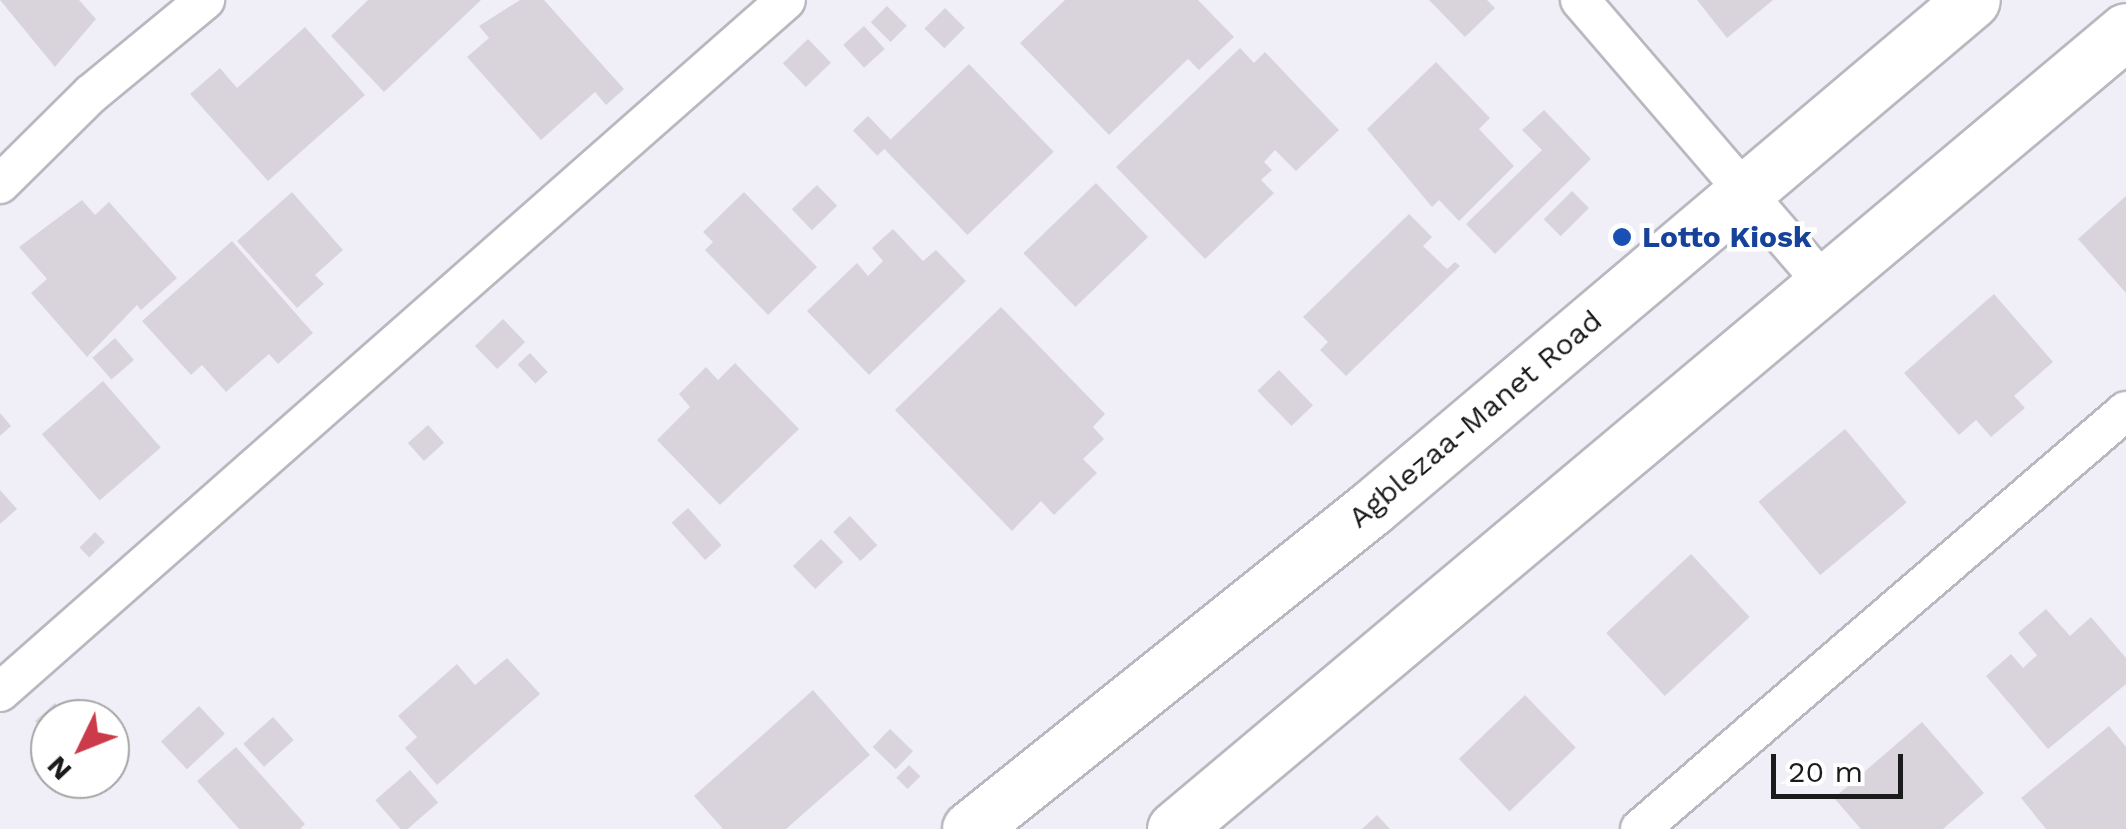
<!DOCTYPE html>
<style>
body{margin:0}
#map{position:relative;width:2126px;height:829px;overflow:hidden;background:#f0eff7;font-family:"Work Sans",sans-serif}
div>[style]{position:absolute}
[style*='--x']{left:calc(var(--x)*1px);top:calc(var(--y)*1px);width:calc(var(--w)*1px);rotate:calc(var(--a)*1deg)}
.building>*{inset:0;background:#d9d4db;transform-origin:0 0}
.roads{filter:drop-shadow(2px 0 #b9b8c0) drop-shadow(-2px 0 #b9b8c0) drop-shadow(0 2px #b9b8c0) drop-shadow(0 -2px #b9b8c0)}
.minor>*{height:38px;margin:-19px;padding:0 19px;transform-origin:19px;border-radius:19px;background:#fff}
.secondary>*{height:55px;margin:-27.5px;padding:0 27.5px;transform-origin:27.5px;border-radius:27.5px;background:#fff}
.dots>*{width:28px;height:28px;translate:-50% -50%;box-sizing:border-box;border:5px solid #fff;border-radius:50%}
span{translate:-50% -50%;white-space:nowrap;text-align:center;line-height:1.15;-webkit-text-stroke:9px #fff;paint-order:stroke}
.transit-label{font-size:30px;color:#164399;font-weight:700}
.left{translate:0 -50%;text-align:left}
.street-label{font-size:30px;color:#1b1b1e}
.north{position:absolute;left:30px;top:699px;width:100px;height:100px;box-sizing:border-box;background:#fff;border:2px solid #a4a4a5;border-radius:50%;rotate:227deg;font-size:28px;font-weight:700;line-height:40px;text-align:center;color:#1b1b1e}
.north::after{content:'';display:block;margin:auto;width:35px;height:45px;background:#cb3b49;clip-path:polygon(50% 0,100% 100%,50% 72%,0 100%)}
.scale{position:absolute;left:1771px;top:754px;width:132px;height:45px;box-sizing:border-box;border:5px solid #1b1b1e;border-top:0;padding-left:12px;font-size:30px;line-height:35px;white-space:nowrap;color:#1b1b1e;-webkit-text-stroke:8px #fff;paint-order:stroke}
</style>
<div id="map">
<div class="building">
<div style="clip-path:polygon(0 0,79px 0,96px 19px,55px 67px)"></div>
<div style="clip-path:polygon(368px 0,481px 0,384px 92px,331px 36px)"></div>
<div style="clip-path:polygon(520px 0,544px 0,624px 89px,606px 105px,595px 92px,541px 140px,467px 57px,489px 38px,479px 26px)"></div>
<div style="clip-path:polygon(1065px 0,1198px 0,1234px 37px,1199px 70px,1188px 59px,1109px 135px,1020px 43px)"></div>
<div style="clip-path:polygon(1429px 0,1487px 0,1495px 8px,1465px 37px)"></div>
<div style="clip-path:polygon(1697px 0,1773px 0,1727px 38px)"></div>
<div style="left:887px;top:6px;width:28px;height:23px;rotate:45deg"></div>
<div style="left:945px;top:8px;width:28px;height:29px;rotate:45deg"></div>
<div style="left:864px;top:26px;width:31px;height:28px;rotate:48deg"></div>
<div style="clip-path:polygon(305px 27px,365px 95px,268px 181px,190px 94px,220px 68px,237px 88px)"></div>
<div style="left:808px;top:39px;width:33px;height:35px;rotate:46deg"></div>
<div style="clip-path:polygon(1240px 48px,1254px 63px,1265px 52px,1339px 130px,1296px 171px,1275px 150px,1264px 162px,1272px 170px,1261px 180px,1274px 193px,1205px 259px,1116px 167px)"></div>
<div style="clip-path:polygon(1436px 62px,1490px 118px,1479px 129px,1514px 166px,1459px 221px,1439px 200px,1432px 207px,1367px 129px)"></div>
<div style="left:969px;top:64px;width:122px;height:120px;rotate:46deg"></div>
<div style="clip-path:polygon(1544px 110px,1591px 159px,1495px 254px,1466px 224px,1542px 150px,1522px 130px)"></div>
<div style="left:868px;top:116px;width:35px;height:21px;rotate:46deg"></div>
<div style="left:1096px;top:183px;width:75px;height:101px;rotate:46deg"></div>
<div style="left:817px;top:185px;width:29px;height:35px;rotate:46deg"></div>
<div style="left:1572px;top:191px;width:24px;height:40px;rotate:45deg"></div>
<div style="clip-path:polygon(292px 192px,343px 250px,315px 275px,324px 284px,297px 308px,237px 241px)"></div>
<div style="clip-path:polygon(744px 192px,817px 267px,768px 315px,705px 250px,713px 242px,703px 232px)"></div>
<div style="clip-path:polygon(2126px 196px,2126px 293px,2078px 239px)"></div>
<div style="clip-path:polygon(82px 200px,95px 215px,109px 202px,177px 278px,141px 310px,137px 305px,87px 357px,31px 293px,47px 279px,19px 247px)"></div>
<div style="clip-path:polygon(1409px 214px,1432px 237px,1423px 246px,1447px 269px,1455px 262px,1460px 266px,1346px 376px,1320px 350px,1328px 342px,1303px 317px)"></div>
<div style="clip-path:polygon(893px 229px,923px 261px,936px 250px,966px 281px,869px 375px,807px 311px,857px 263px,868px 276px,883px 261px,872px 248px)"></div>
<div style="clip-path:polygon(232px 241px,313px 333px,278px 364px,269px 354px,226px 392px,202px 365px,191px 375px,142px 321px)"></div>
<div style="clip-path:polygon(1994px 294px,2053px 362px,2014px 396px,2025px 408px,1991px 437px,1976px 420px,1959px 435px,1904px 373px)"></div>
<div style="clip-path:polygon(1001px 307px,1105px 414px,1093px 427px,1104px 439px,1083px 459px,1097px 473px,1054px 515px,1041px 501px,1012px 531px,895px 410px)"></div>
<div style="left:503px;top:319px;width:32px;height:39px;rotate:46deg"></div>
<div style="left:115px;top:338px;width:29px;height:30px;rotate:49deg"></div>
<div style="left:530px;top:353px;width:26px;height:17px;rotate:47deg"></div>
<div style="clip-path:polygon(735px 363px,799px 429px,720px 505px,657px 440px,690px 407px,679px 394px,706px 367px,718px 380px)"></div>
<div style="left:1279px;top:370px;width:49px;height:30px;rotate:46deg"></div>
<div style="left:103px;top:381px;width:88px;height:81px;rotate:49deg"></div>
<div style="clip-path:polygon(0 413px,11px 426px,0 436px)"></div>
<div style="left:428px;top:425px;width:24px;height:27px;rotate:48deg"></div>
<div style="left:1845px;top:429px;width:96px;height:113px;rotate:50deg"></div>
<div style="clip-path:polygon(0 490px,17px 509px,0 524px)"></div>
<div style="left:688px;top:508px;width:50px;height:22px;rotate:48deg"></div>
<div style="left:850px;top:516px;width:40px;height:23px;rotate:47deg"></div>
<div style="left:95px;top:532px;width:14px;height:22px;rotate:45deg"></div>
<div style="left:821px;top:539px;width:32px;height:39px;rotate:46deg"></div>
<div style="left:1691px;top:554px;width:86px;height:116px;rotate:47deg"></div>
<div style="clip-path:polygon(2046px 609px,2070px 636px,2091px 617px,2126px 658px,2126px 684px,2048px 749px,1986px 676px,2011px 654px,2023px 668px,2037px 655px,2018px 633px)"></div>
<div style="clip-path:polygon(507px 658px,540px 694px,437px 785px,405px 748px,417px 737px,398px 716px,457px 664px,475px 685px)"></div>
<div style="clip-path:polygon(813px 690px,870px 755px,786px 829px,723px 829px,694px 796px)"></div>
<div style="left:1525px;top:695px;width:73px;height:92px;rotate:46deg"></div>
<div style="clip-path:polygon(55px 703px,65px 715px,50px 719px,45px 733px,35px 721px)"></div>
<div style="left:199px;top:706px;width:38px;height:52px;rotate:47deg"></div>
<div style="left:273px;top:717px;width:31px;height:40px;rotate:48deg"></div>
<div style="clip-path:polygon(1922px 722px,1984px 793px,1943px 829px,1861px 829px,1834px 798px)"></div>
<div style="clip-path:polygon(2109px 726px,2126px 747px,2126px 829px,2046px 829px,2021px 798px)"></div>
<div style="left:890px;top:729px;width:32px;height:25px;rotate:44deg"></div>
<div style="clip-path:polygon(236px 747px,305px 824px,300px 829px,239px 829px,197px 781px)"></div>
<div style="left:909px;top:765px;width:16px;height:18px;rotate:45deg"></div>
<div style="left:410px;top:770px;width:43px;height:46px;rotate:49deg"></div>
<div style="clip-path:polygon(1377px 815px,1390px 829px,1362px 829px)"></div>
</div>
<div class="roads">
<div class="minor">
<div style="--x:1580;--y:0;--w:377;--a:49.3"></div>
<div style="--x:0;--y:184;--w:128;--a:-44.7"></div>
<div style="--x:91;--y:94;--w:148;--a:-39.5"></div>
<div style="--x:0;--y:692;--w:1047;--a:-41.36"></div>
<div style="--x:1640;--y:829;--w:641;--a:-40.7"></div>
</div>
<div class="secondary">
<div style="--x:970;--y:829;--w:512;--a:-38.66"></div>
<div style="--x:1370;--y:509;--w:788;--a:-40.22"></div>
<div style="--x:1175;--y:829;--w:1241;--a:-40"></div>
</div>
</div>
<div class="dots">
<div style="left:1622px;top:237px;background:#1a4fb4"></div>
</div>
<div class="transit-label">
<span class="left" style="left:1642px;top:237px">Lotto Kiosk</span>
</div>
<div class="street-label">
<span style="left:1475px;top:419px;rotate:-40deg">Agblezaa-Manet Road</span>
</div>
<div class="north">N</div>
<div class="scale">20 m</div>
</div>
